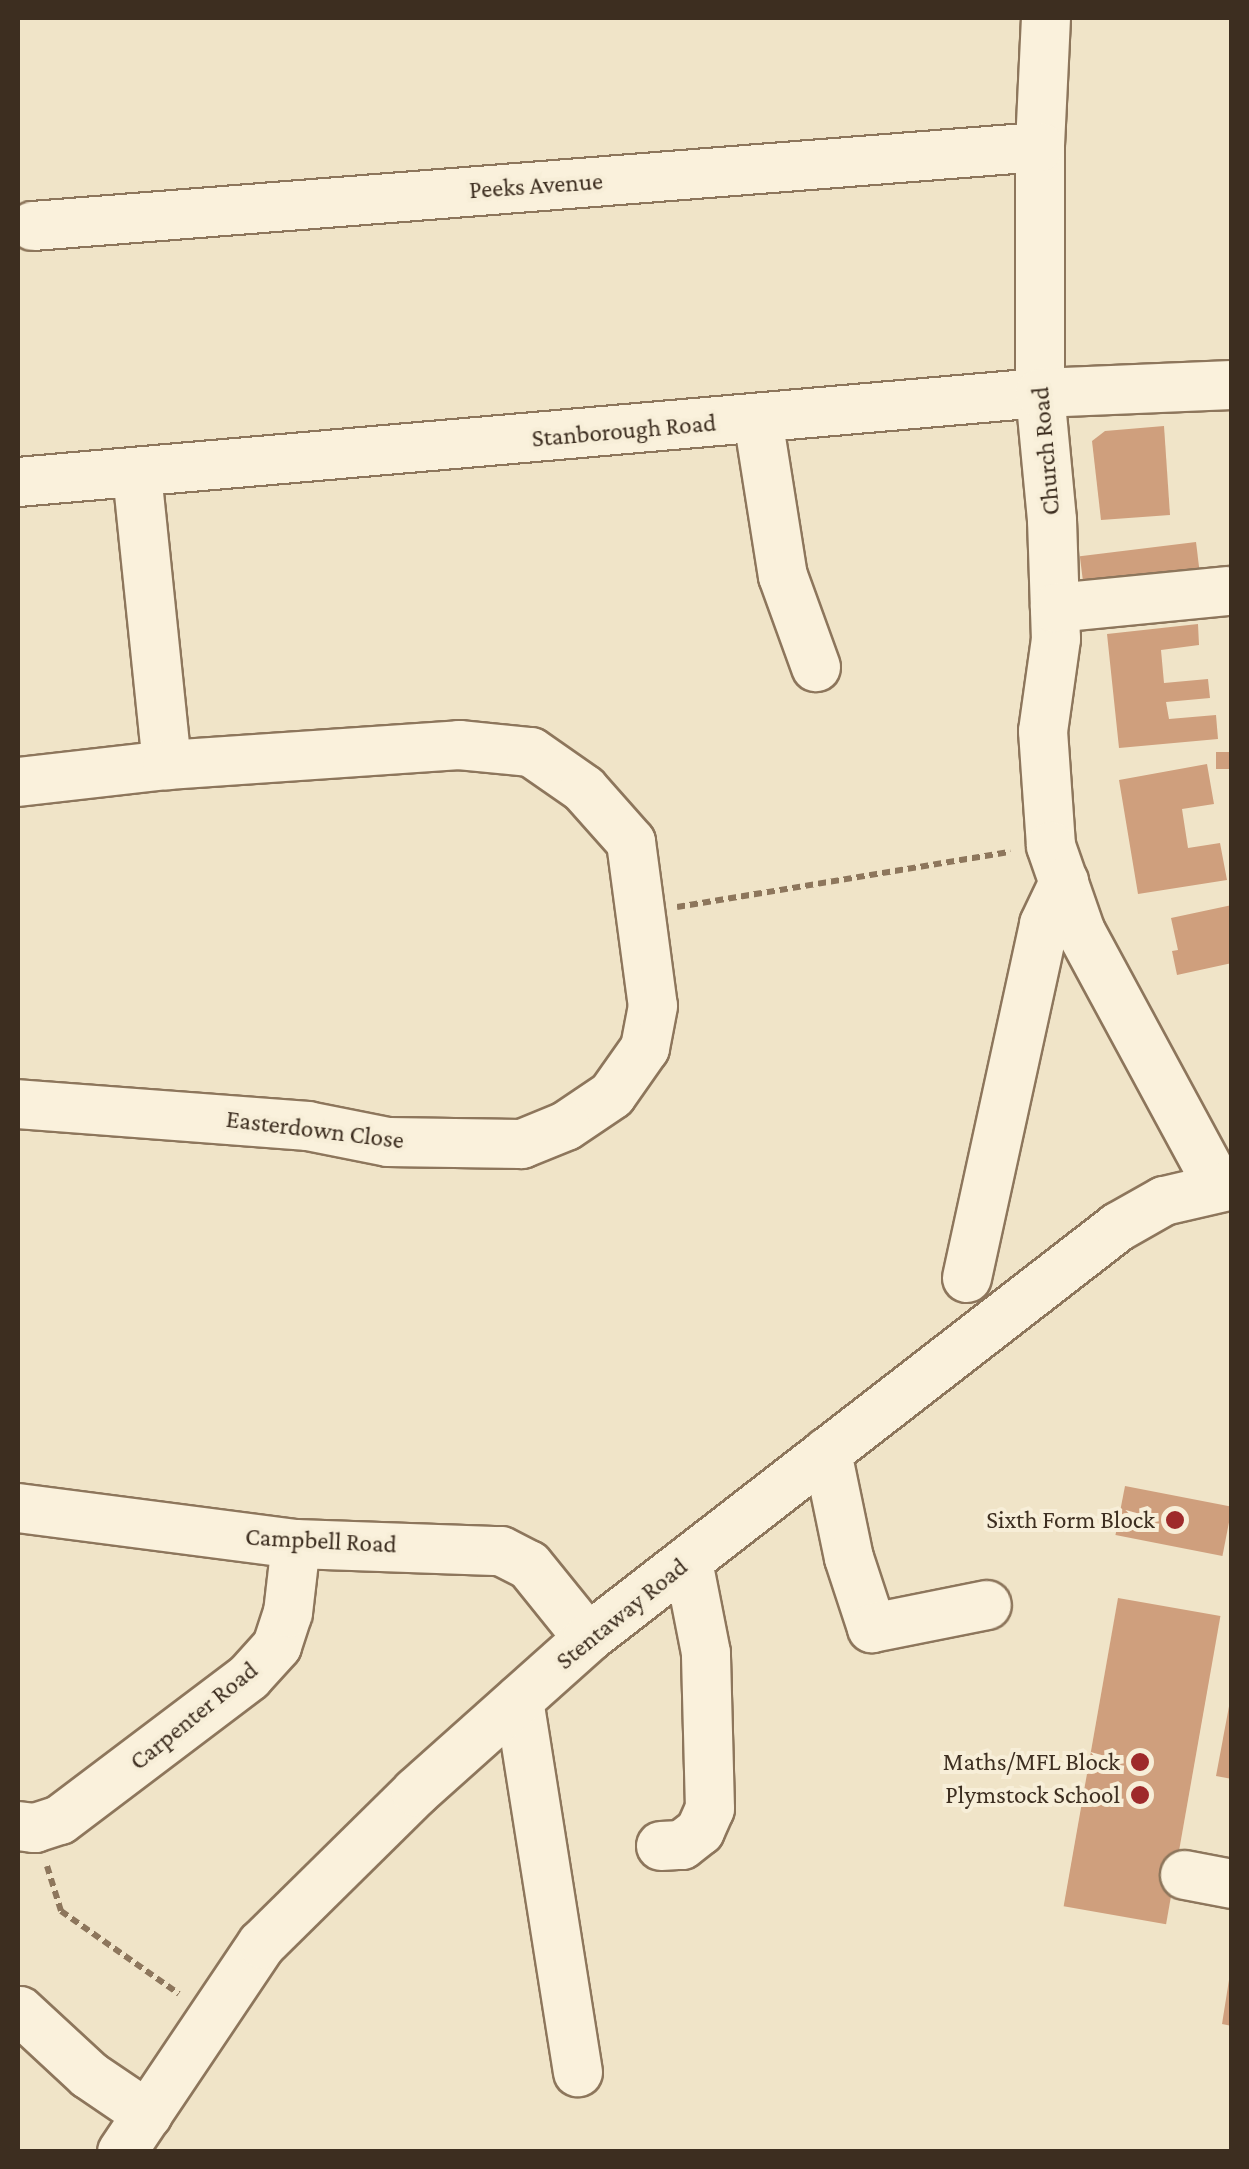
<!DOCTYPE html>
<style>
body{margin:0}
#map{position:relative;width:1249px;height:2169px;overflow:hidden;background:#f0e4c8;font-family:"Crimson Pro",serif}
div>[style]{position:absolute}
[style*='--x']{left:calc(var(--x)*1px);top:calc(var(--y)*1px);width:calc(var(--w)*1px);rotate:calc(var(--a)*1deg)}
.building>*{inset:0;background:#cf9f7d;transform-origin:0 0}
.path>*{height:6px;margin-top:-3px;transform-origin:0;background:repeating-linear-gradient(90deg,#8d765c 0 8px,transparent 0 13px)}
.roads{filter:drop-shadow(2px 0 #8d765c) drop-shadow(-2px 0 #8d765c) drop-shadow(0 2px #8d765c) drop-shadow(0 -2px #8d765c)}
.minor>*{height:48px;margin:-24px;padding:0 24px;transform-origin:24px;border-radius:24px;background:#faf1dc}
.dots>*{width:28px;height:28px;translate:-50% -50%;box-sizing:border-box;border:5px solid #f7eed8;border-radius:50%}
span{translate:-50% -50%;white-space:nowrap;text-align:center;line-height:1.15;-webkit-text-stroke:8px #f7eed8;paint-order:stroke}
.street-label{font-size:25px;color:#3d2e20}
.poi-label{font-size:25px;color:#3d2e20}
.right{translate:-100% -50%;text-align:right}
.frame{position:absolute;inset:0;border:20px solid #3d2e20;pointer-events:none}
</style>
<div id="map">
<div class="building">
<div style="clip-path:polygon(1164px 426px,1170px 515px,1101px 520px,1092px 441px,1105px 431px)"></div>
<div style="left:1196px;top:542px;width:33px;height:117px;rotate:83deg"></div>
<div style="clip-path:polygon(1198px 624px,1199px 645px,1161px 650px,1164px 683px,1208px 679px,1210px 698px,1166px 702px,1169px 719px,1216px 715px,1218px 739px,1119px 748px,1107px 634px)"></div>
<div style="left:1232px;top:752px;width:17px;height:16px;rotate:90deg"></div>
<div style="clip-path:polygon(1207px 764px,1214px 804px,1182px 809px,1188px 848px,1220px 843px,1227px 880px,1138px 894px,1119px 780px)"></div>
<div style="clip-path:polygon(1232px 905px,1232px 963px,1177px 975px,1172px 951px,1178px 950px,1171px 918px)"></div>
<div style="left:1125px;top:1486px;width:109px;height:50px;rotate:11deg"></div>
<div style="left:1118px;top:1598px;width:104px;height:313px;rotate:10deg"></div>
<div style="clip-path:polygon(1230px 1701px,1232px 1701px,1232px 1779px,1216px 1776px)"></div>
<div style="clip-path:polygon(1229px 1980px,1232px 1980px,1232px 2026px,1222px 2024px)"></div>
</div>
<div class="path">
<div style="--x:677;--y:907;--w:338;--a:-9.4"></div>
<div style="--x:47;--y:1866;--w:47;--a:72.7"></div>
<div style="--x:61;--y:1911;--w:144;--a:35.1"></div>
</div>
<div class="roads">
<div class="minor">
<div style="--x:1046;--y:18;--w:129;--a:92.7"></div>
<div style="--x:1040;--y:147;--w:246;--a:90"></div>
<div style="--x:1040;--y:393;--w:128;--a:84.6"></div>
<div style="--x:1052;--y:520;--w:119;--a:88.1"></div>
<div style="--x:1056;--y:639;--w:93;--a:98"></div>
<div style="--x:1043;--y:731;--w:115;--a:86"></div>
<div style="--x:1051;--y:846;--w:91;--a:70.8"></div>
<div style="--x:1081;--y:932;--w:288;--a:61.6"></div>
<div style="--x:33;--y:226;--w:1010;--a:-4.49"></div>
<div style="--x:758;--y:419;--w:159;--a:81"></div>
<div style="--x:783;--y:576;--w:97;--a:70.1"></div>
<div style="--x:137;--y:474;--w:293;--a:84.1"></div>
<div style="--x:18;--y:482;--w:1026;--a:-4.98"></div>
<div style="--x:1040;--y:393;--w:192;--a:-2.4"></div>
<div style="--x:1055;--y:608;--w:174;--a:-5.6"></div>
<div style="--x:18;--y:782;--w:150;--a:-6.5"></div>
<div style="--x:167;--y:765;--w:293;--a:-3.9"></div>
<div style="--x:459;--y:745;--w:72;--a:5.6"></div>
<div style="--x:531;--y:752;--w:65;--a:34.9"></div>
<div style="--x:584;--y:789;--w:71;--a:48.4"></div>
<div style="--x:631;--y:842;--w:165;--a:82.4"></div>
<div style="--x:653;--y:1006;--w:43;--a:100.8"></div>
<div style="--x:645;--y:1048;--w:57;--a:125.1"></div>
<div style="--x:612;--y:1095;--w:55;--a:146"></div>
<div style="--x:566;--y:1126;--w:48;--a:157.8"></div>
<div style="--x:522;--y:1144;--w:134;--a:-179.1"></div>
<div style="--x:388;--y:1142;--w:82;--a:-168.7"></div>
<div style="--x:308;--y:1126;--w:291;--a:-175.7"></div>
<div style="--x:967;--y:1278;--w:362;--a:-77.7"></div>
<div style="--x:1044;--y:924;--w:47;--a:-64.5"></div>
<div style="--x:827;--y:1452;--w:108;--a:78.3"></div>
<div style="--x:849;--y:1558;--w:74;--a:71.8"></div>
<div style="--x:872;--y:1628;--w:117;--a:-11.3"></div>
<div style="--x:18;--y:1508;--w:280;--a:7.4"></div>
<div style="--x:296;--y:1544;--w:205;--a:2"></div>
<div style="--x:501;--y:1551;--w:31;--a:27"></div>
<div style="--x:529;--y:1565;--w:94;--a:51.1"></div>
<div style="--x:519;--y:1700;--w:377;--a:81"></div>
<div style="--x:18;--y:1826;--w:17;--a:7"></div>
<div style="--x:35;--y:1828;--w:26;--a:-18"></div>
<div style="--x:60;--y:1820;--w:237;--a:-37.1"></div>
<div style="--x:249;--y:1677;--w:42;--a:-47.9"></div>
<div style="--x:277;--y:1646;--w:35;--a:-72"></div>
<div style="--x:288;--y:1613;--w:69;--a:-83.4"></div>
<div style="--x:661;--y:1846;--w:21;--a:-3"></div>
<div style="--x:682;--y:1845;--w:23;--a:-38"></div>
<div style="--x:700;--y:1831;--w:24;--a:-66"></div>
<div style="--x:710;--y:1809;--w:156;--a:-91.5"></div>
<div style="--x:706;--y:1653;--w:94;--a:-101.1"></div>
<div style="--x:1185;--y:1875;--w:48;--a:10.8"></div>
<div style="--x:20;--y:2011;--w:94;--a:42.8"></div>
<div style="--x:89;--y:2075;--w:71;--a:34.1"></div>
<div style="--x:122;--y:2152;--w:251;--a:-56.1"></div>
<div style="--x:262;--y:1944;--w:216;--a:-44.6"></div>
<div style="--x:416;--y:1792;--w:231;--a:-41.8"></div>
<div style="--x:588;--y:1638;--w:671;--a:-37.79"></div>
<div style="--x:1118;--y:1227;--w:53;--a:-29.5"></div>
<div style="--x:1164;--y:1201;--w:70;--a:-13.2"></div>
</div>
</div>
<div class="dots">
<div style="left:1175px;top:1520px;background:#9e2a2b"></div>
<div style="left:1140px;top:1762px;background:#9e2a2b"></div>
<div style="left:1140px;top:1795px;background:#9e2a2b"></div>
</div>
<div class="street-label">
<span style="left:536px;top:186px;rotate:-4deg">Peeks Avenue</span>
<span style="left:624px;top:431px;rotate:-5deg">Stanborough Road</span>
<span style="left:1046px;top:451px;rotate:-95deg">Church Road</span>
<span style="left:315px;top:1130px;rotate:7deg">Easterdown Close</span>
<span style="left:321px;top:1541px;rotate:3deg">Campbell Road</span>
<span style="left:622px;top:1614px;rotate:-39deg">Stentaway Road</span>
<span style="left:194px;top:1716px;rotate:-39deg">Carpenter Road</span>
</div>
<div class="poi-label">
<span class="right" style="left:1155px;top:1520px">Sixth Form Block</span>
<span class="right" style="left:1120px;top:1762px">Maths/MFL Block</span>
<span class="right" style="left:1120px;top:1795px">Plymstock School</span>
</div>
<div class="frame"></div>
</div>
